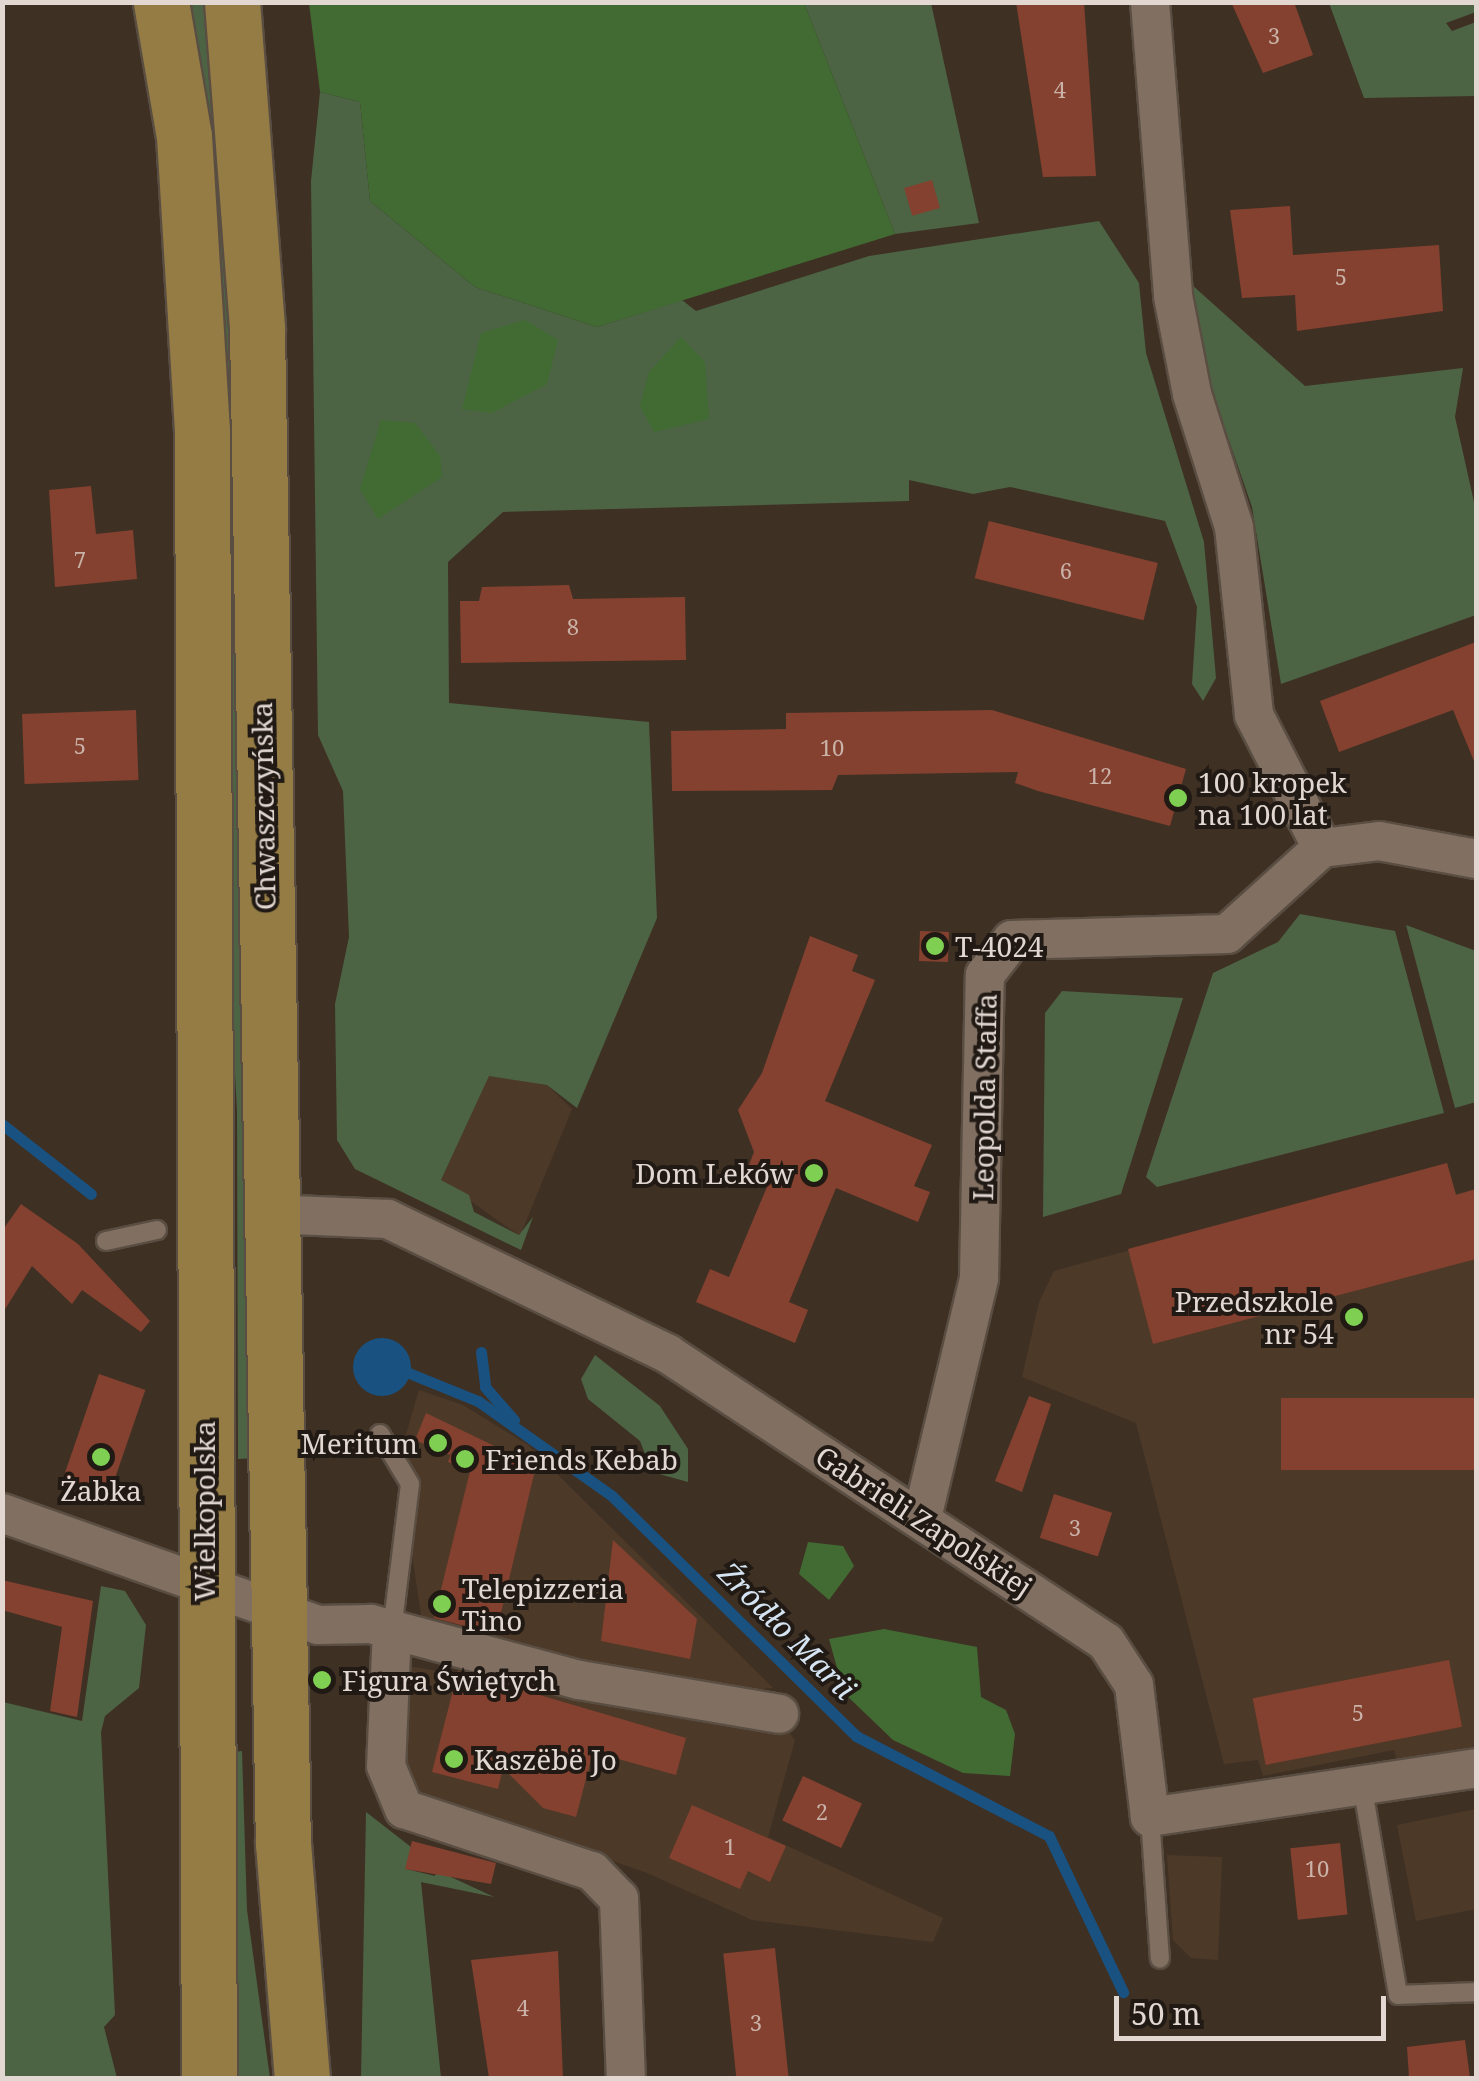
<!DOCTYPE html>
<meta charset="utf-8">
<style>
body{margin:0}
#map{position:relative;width:1479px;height:2081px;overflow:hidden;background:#3f3024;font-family:"Noto Serif",serif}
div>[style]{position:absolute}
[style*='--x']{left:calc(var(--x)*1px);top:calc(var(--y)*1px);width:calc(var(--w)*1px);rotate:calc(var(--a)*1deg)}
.built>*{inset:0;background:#4d3928}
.green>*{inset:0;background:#4c6444}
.forest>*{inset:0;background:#416b33}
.water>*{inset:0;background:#195281}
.round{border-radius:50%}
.stream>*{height:11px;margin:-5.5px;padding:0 5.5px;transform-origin:5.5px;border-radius:5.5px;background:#195281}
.building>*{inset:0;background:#84412f;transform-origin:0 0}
.roads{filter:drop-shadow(2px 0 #5a4e43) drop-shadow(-2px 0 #5a4e43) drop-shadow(0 2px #5a4e43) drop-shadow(0 -2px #5a4e43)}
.service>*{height:18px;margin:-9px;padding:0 9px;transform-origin:9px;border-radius:9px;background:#817062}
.minor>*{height:38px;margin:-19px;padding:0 19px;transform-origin:19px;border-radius:19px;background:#817062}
.primary>*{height:55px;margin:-27.5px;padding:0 27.5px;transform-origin:27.5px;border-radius:27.5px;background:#947c44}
.dots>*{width:28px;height:28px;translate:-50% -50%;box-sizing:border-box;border:5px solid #211a14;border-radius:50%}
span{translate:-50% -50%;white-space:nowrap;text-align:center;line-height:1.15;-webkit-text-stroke:8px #211a14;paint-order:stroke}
.number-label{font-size:22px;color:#cab2a8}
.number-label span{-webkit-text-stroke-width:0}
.poi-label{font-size:28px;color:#e2d8d1}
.left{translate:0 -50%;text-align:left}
.right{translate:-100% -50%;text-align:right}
.street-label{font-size:28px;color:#e2d8d1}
.water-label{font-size:30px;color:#d5e4f2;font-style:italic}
.frame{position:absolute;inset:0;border:5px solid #e2d8d1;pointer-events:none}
.scale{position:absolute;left:1114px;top:1996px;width:272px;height:45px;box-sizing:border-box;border:5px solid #e2d8d1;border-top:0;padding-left:12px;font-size:30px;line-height:35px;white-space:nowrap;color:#e2d8d1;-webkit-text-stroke:8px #211a14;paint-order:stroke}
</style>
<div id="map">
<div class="built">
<div style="clip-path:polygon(489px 1075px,547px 1085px,572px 1109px,520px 1236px,441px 1180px)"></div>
<div style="clip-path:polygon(1447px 1163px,1456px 1194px,1476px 1189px,1476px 1750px,1399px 1767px,1394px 1750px,1263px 1776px,1258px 1760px,1224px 1764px,1136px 1423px,1022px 1377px,1039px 1302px,1054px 1271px)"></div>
<div style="clip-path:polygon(419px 1390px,463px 1405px,528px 1445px,773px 1688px,692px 1695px,422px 1621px,398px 1461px)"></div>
<div style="clip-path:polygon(402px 1665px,786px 1729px,795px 1740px,768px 1837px,943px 1918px,933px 1942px,752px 1920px,647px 1873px,401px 1787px)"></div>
<div style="clip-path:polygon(1476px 1809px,1476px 1909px,1416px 1921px,1397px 1825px)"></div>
<div style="clip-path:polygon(1167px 1855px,1222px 1857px,1218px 1960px,1191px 1958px,1173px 1940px)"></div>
</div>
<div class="green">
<div style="clip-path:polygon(180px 3px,208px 3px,232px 283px,255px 1458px,238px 1459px,237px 1112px)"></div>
<div style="clip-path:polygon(804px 3px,931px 3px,979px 223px,895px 234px)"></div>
<div style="clip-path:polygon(1329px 3px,1476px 3px,1476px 12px,1446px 23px,1452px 31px,1476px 22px,1476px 96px,1364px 98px)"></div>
<div style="clip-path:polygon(320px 92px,360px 102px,370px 201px,475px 287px,597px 327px,682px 300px,696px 311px,869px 256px,1099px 221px,1139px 283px,1146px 353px,1204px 542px,1216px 678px,1203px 701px,1192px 684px,1197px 607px,1165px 521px,1010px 487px,973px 494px,909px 480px,909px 501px,503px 512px,448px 562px,449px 703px,649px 722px,657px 918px,577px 1108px,547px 1085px,489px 1076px,441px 1180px,469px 1195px,474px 1212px,519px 1235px,533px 1217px,521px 1250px,355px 1169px,337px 1140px,335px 1004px,349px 937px,343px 791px,318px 735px,311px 181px)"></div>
<div style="clip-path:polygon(1192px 285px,1305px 386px,1463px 368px,1455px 417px,1476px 511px,1476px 615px,1281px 684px,1252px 507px,1205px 371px)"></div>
<div style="clip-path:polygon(1300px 914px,1395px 931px,1444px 1113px,1157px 1187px,1146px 1177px,1213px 973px,1278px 942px)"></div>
<div style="clip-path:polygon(1406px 925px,1476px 951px,1476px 1102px,1455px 1108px)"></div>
<div style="clip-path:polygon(1062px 991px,1183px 998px,1121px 1194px,1043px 1217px,1045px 1013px)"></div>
<div style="clip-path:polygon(595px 1355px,660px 1406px,688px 1449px,688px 1482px,652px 1472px,640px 1441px,588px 1399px,581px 1379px)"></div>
<div style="clip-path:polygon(101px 1586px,125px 1591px,146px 1625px,139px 1688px,105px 1716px,101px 1732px,115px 2015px,104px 2027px,117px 2078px,3px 2078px,3px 1702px,82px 1721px)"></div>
<div style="clip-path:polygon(242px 1751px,247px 1910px,270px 2078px,230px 2078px,225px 1753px)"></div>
<div style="clip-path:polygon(366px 1812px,411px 1847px,406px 1869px,435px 1876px,442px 1849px,451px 1877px,494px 1897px,421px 1882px,441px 2078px,361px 2078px)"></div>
</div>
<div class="forest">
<div style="clip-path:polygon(309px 3px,804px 3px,895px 234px,597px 327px,475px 287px,370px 201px,360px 102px,320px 92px)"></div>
<div style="clip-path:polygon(525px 320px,558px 340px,547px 384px,492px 413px,462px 409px,481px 333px)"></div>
<div style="clip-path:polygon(681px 337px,705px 362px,709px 419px,654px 432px,640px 406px,649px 372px)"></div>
<div style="clip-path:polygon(381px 420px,415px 423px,440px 456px,442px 477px,378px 519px,360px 489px)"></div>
<div style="clip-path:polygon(808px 1542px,843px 1546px,854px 1566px,829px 1600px,799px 1574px)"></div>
<div style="clip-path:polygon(884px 1629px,977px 1647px,981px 1697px,1006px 1710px,1015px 1734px,1010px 1776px,963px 1773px,893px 1740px,844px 1693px,829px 1639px)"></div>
</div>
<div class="water">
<div class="round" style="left:353px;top:1338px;width:58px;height:58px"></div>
</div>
<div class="stream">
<div style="--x:2;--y:1124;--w:113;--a:38.2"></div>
<div style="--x:481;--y:1352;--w:35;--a:83"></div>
<div style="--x:485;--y:1387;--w:44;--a:48.7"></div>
<div style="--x:399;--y:1369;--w:85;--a:22.1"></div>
<div style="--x:478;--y:1401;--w:164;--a:35.3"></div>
<div style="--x:612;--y:1496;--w:342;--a:44.5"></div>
<div style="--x:856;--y:1736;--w:217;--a:27.4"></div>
<div style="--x:1049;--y:1836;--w:173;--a:64.6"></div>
</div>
<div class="building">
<div style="clip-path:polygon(1016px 2px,1084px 2px,1096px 176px,1043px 177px)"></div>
<div style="clip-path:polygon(1231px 2px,1294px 2px,1313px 55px,1263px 73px)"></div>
<div style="left:932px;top:180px;width:29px;height:29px;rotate:74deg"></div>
<div style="clip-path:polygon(1290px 206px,1293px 255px,1439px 245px,1443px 311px,1297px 331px,1295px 295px,1242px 298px,1230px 210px)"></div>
<div style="clip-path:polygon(91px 486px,96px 534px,133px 530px,137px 579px,55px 587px,49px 490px)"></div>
<div style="left:989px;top:521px;width:174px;height:59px;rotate:14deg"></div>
<div style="clip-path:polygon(569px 585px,573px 599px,685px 597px,686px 660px,461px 663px,460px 601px,479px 601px,482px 587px)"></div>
<div style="clip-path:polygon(1476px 642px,1476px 766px,1453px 710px,1339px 752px,1320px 701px)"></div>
<div style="left:136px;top:710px;width:70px;height:114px;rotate:88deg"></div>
<div style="clip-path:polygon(992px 710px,1186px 769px,1170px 826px,1038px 791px,1015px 783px,1018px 772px,838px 775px,832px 790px,672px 791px,671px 731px,786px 729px,786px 713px)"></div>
<div style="left:920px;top:931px;width:29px;height:30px;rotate:2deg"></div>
<div style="clip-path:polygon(810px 936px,858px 955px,852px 971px,875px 980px,825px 1101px,932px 1145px,914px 1186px,930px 1192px,918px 1222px,836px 1188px,789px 1302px,808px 1310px,795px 1343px,696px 1302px,710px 1269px,729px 1277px,767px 1187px,744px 1178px,754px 1152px,738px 1110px,762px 1073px)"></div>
<div style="clip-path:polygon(1447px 1163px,1456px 1195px,1476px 1189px,1476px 1259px,1153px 1344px,1128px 1249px)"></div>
<div style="clip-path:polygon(21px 1204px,78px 1244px,150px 1321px,141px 1332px,82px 1290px,72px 1304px,32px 1266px,2px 1314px,2px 1231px)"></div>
<div style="left:99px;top:1374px;width:49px;height:116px;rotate:19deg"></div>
<div style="clip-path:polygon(1029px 1396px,1051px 1404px,1022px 1492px,995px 1481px)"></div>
<div style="left:1476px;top:1398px;width:72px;height:195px;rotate:90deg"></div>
<div style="clip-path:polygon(426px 1413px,536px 1466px,496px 1634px,434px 1618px,470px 1471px,448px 1462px,454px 1446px,450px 1455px,415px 1440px)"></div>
<div style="left:1054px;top:1494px;width:61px;height:46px;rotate:18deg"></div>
<div style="clip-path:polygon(613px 1540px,697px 1619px,690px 1659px,601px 1641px)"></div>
<div style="clip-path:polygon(2px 1580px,93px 1601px,77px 1717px,50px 1711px,62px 1627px,2px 1610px)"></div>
<div style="left:1449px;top:1660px;width:68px;height:200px;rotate:79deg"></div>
<div style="clip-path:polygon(458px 1671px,686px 1738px,676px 1775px,593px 1752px,576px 1817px,543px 1808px,503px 1768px,498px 1789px,432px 1772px)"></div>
<div style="left:803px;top:1776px;width:65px;height:49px;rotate:25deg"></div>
<div style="clip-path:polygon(692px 1805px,786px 1846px,770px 1882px,748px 1871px,740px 1889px,669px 1858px)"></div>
<div style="clip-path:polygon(412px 1841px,496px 1863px,491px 1884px,405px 1869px)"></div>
<div style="left:1340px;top:1843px;width:72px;height:50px;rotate:84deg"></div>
<div style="left:775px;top:1948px;width:131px;height:52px;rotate:84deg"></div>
<div style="clip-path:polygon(558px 1951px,563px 2078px,489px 2078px,471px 1960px)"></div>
<div style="clip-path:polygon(1465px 2040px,1470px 2078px,1409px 2078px,1407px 2047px)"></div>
</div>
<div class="roads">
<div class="service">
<div style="--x:106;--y:1241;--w:52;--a:-12.2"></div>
<div style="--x:380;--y:1434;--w:58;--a:59"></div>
<div style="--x:410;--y:1484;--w:147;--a:97"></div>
<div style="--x:1362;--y:1784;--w:214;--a:80.3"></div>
<div style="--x:1398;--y:1995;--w:78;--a:-2.2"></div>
<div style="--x:1150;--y:1817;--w:142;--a:86"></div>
</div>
<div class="minor">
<div style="--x:1150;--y:2;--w:295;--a:85.5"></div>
<div style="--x:1173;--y:296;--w:100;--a:79"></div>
<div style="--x:1192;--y:394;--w:139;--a:72.5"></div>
<div style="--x:1234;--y:527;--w:189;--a:83.9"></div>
<div style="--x:1254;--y:715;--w:149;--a:62.9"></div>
<div style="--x:270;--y:1214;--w:118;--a:2.4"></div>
<div style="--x:388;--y:1219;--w:311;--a:25.7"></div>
<div style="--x:668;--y:1354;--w:524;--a:33.33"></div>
<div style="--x:1106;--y:1642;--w:51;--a:56.9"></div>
<div style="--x:1134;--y:1685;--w:133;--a:83.1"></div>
<div style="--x:1150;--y:1817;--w:330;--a:-8.5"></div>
<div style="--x:2;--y:1513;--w:335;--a:19.5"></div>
<div style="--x:318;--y:1625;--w:53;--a:-1.1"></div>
<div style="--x:371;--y:1624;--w:215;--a:15.1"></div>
<div style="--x:579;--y:1680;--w:203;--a:9.6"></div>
<div style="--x:922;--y:1518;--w:247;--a:-76.6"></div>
<div style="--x:979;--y:1278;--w:303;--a:-88.9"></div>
<div style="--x:985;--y:975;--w:44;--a:-52.4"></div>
<div style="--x:1012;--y:940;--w:215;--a:-1.6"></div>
<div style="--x:1227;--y:934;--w:128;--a:-42.2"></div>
<div style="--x:1322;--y:848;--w:57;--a:-7"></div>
<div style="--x:1379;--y:841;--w:99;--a:10.5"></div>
<div style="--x:392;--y:1630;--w:136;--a:92.5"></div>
<div style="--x:386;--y:1766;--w:47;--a:67.3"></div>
<div style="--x:404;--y:1809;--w:198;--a:18.3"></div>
<div style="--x:592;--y:1871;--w:39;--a:46"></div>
<div style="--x:619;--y:1899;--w:179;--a:87.8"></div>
</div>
<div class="primary">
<div style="--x:161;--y:2;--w:136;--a:80.3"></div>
<div style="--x:184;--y:136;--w:296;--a:86.5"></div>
<div style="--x:202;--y:431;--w:1647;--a:89.76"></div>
<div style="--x:232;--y:2;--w:329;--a:85.6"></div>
<div style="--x:257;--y:330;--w:1513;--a:89.02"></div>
<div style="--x:283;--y:1843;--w:236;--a:85.4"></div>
</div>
</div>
<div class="dots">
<div style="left:1178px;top:798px;background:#7fd052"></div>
<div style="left:935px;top:946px;background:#7fd052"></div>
<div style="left:814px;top:1173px;background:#7fd052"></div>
<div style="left:1354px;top:1317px;background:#7fd052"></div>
<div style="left:438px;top:1443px;background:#7fd052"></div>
<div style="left:101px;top:1457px;background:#7fd052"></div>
<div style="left:465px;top:1459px;background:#7fd052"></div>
<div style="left:442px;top:1604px;background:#7fd052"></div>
<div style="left:322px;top:1680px;background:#7fd052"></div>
<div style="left:454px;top:1759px;background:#7fd052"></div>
</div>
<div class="number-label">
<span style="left:1274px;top:36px">3</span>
<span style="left:1060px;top:90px">4</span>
<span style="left:1341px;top:277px">5</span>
<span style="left:80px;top:560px">7</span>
<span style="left:1066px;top:571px">6</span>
<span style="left:573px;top:627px">8</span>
<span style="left:80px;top:746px">5</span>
<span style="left:832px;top:748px">10</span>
<span style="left:1100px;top:776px">12</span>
<span style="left:1075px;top:1528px">3</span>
<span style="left:1358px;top:1713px">5</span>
<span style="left:822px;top:1812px">2</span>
<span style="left:730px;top:1847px">1</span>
<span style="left:1317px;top:1869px">10</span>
<span style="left:523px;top:2008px">4</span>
<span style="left:756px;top:2023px">3</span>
</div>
<div class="poi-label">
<span class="left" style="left:1198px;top:798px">100 kropek<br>na 100 lat</span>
<span class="left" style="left:955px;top:946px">T-4024</span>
<span class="right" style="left:794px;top:1173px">Dom Leków</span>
<span class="right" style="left:1334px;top:1317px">Przedszkole<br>nr 54</span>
<span class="right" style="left:418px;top:1443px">Meritum</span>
<span class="left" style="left:485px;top:1459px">Friends Kebab</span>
<span style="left:101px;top:1490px">Żabka</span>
<span class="left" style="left:462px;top:1604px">Telepizzeria<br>Tino</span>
<span class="left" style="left:342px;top:1680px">Figura Świętych</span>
<span class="left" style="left:474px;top:1759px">Kaszëbë Jo</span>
</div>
<div class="street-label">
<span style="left:263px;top:806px;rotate:-91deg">Chwaszczyńska</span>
<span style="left:984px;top:1097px;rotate:-89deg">Leopolda Staffa</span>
<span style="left:204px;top:1511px;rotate:-90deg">Wielkopolska</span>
<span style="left:924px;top:1521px;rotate:33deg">Gabrieli Zapolskiej</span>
</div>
<div class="water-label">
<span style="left:787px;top:1631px;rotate:45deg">Źródło Marii</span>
</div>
<div class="frame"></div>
<div class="scale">50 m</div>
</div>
